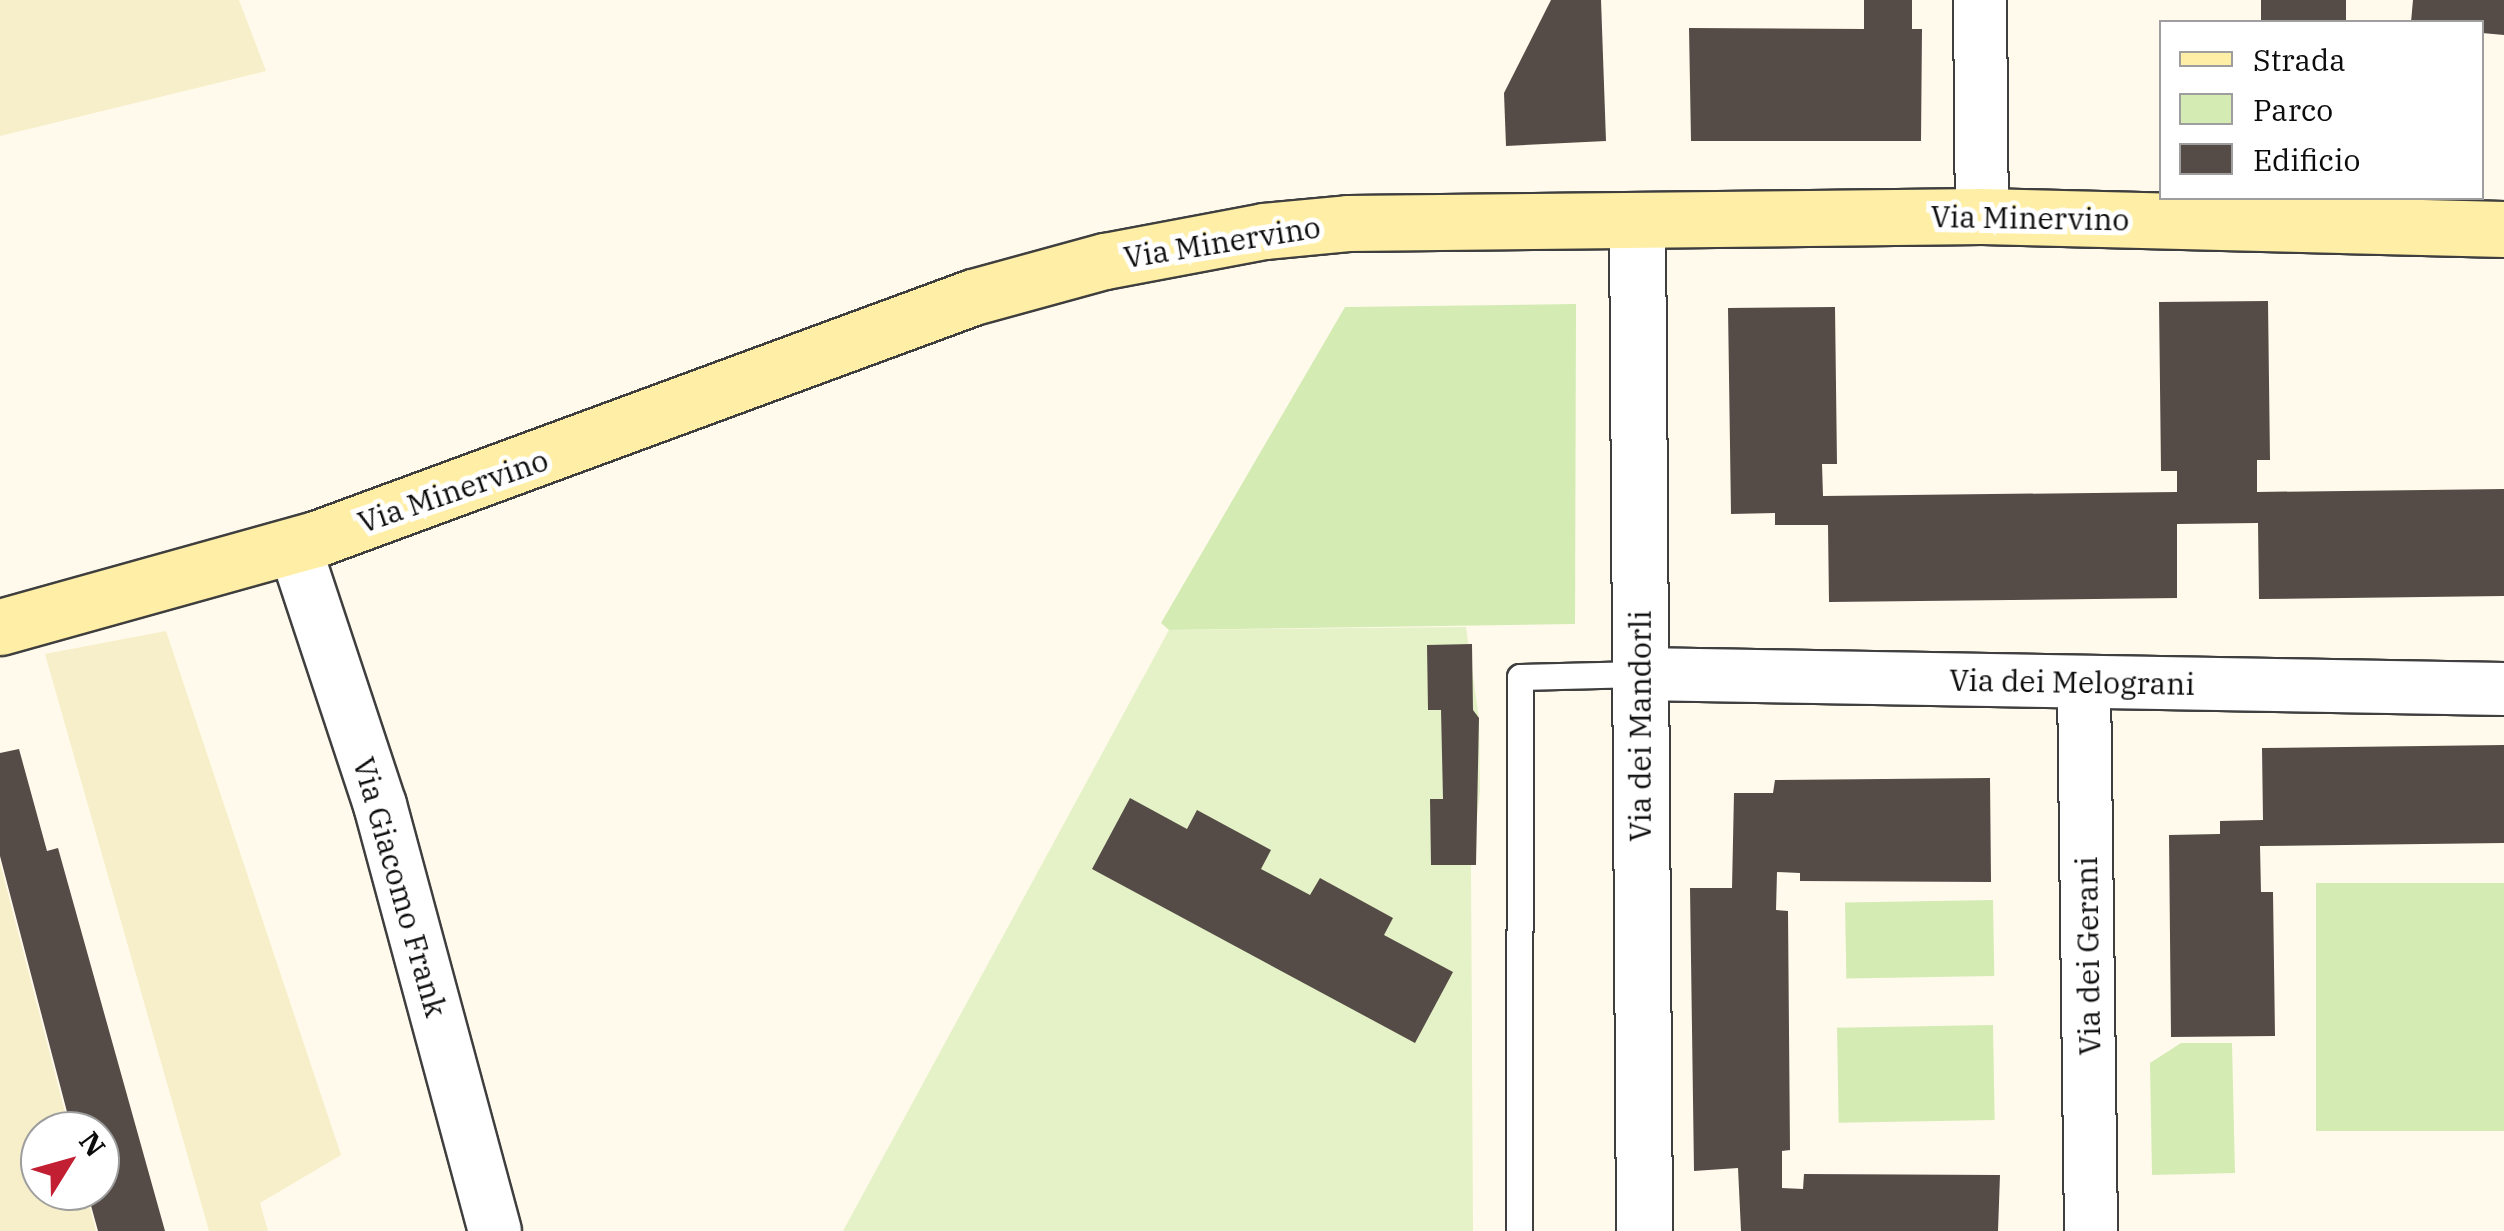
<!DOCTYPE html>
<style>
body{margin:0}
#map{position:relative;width:2504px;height:1231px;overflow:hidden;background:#fffaeb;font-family:"IBM Plex Serif",serif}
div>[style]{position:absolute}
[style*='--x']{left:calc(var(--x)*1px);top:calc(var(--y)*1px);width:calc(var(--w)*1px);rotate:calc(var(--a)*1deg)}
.farmland>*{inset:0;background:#f6efca}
.green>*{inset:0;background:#d4ebb4;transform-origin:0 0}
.pitch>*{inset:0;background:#e5f1c6}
.building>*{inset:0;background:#554c48;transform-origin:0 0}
.roads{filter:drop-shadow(2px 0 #3f3f3f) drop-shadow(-2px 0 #3f3f3f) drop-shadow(0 2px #3f3f3f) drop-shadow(0 -2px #3f3f3f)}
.service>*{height:25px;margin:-12.5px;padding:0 12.5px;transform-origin:12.5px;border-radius:12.5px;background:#fff}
.minor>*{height:52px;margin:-26px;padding:0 26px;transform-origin:26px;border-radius:26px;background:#fff}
.tertiary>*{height:55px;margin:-27.5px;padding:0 27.5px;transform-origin:27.5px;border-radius:27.5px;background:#fff}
.secondary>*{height:55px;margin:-27.5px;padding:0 27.5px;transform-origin:27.5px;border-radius:27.5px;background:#ffefa6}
span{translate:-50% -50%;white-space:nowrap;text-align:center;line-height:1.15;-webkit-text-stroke:10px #fff;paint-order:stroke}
.street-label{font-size:30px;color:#0c0c0c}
.legend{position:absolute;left:2159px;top:20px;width:325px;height:180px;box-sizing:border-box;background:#fff;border:2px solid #9e9e9e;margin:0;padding:12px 18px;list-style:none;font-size:30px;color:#0c0c0c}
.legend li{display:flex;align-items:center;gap:20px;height:50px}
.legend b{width:50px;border:2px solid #9e9e9e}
.north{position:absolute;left:20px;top:1111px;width:100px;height:100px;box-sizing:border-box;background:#fff;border:2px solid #9e9e9e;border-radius:50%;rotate:53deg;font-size:28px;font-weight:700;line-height:40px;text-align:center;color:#0c0c0c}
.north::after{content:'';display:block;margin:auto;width:35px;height:45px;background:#c21f32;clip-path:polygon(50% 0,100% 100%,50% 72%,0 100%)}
</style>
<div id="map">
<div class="farmland">
<div style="clip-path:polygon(0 0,239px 0,266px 71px,0 136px)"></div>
<div style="clip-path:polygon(166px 631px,341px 1155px,260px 1203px,268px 1231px,209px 1231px,45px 654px)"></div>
<div style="clip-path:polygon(0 863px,70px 1131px,40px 1131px,40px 1191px,86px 1191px,96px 1231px,0 1231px)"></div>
</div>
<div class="green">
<div style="clip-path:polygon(1576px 304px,1575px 624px,1169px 630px,1161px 623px,1345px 307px)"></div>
<div style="left:2504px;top:883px;width:248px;height:188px;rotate:90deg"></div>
<div style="left:1993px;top:900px;width:76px;height:148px;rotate:89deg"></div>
<div style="left:1993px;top:1025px;width:95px;height:156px;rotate:89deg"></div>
<div style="clip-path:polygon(2181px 1043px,2232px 1043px,2235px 1173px,2152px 1175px,2150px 1063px)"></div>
</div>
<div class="pitch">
<div style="clip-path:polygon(1466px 627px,1479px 718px,1480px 791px,1471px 866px,1473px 1231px,843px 1231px,1169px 630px)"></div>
</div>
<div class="building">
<div style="clip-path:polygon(1551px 0,1601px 0,1606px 141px,1506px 146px,1504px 93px)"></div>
<div style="clip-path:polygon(1864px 0,1912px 0,1912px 29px,1922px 29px,1921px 141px,1691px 141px,1689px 28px,1864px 29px)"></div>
<div style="left:2261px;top:0;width:85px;height:22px"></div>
<div style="clip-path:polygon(2413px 0,2504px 0,2504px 35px,2482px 33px,2482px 22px,2411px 22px)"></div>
<div style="clip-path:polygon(2268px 301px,2270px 460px,2257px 460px,2257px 492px,2504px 489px,2504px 596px,2259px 599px,2258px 523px,2177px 524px,2177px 598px,1829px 602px,1828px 525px,1775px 525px,1775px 513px,1731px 514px,1728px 308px,1835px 307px,1837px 464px,1822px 464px,1823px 496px,2177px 492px,2177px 471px,2161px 471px,2159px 302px)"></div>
<div style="clip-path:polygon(1472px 644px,1473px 710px,1479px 718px,1476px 865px,1431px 865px,1430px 799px,1443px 799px,1441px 710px,1428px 710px,1427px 645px)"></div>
<div style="clip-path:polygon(2504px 745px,2504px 843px,2260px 846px,2261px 892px,2273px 892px,2275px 1036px,2171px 1037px,2169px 835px,2220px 834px,2220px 821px,2263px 820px,2262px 748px)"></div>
<div style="clip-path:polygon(19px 749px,47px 851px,58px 848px,165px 1231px,98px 1231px,87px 1191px,100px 1191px,100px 1131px,72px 1131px,0 856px,0 753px)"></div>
<div style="clip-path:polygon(1990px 778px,1991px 882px,1800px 881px,1800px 873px,1777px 872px,1776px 910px,1788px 911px,1790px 1150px,1782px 1151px,1782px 1188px,1803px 1189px,1804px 1174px,2000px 1175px,1998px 1231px,1741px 1231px,1738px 1168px,1694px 1171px,1690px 888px,1732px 888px,1734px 793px,1773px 793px,1775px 780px)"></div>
<div style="clip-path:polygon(1130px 798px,1187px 829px,1197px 810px,1271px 850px,1261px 869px,1310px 895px,1320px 878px,1393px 918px,1384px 935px,1453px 972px,1415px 1043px,1092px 869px)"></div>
</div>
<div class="roads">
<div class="service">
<div style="--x:1519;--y:1231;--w:554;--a:-89.9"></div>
<div style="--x:1520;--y:677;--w:120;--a:-1.4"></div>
</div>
<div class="minor">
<div style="--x:1980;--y:0;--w:216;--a:89.5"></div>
<div style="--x:294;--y:545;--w:274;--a:71.7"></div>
<div style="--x:380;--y:805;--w:441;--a:74.9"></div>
<div style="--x:1640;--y:674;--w:864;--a:0.99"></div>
<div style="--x:2084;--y:682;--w:549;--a:89.27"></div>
</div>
<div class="tertiary">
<div style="--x:1637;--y:222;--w:1009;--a:89.6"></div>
</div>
<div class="secondary">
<div style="--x:0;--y:627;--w:328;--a:-15.6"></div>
<div style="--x:316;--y:539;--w:700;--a:-20.22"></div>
<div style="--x:973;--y:297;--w:137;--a:-15.3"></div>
<div style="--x:1105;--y:261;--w:162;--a:-10.7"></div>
<div style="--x:1264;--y:231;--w:84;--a:-5.4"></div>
<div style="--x:1348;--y:223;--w:634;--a:-0.63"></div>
<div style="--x:1982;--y:216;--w:522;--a:1.43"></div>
</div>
</div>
<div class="street-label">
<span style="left:2030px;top:218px;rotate:1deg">Via Minervino</span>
<span style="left:1222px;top:242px;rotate:-9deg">Via Minervino</span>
<span style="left:453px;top:491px;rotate:-19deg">Via Minervino</span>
<span style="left:2072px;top:682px;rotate:1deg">Via dei Melograni</span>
<span style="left:1640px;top:726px;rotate:-90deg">Via dei Mandorli</span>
<span style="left:400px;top:887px;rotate:74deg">Via Giacomo Frank</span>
<span style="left:2088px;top:956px;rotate:-91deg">Via dei Gerani</span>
</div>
<ul class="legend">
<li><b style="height:12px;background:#ffefa6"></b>Strada</li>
<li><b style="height:28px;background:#d4ebb4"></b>Parco</li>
<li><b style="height:28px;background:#554c48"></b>Edificio</li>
</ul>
<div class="north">N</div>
</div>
